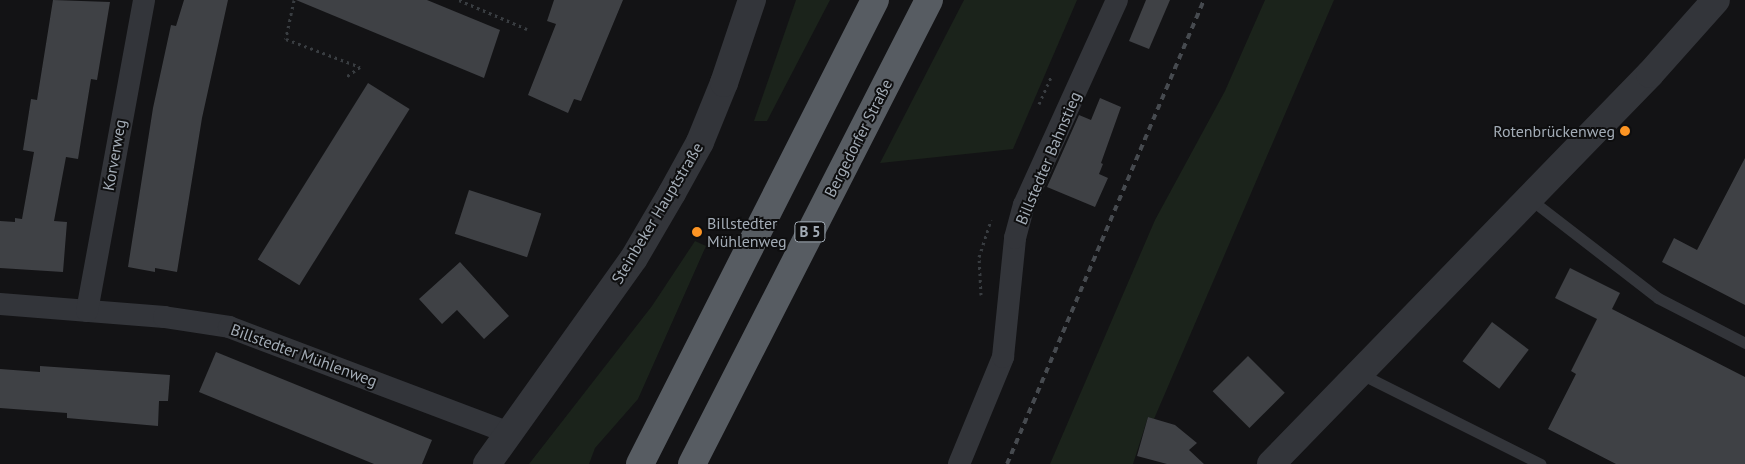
<!DOCTYPE html>
<meta charset="utf-8">
<style>
body{margin:0}
#map{position:relative;width:1745px;height:464px;overflow:hidden;background:#131315;font-family:"PT Sans",sans-serif}
div>[style]{position:absolute}
[style*='--x']{left:calc(var(--x)*1px);top:calc(var(--y)*1px);width:calc(var(--w)*1px);rotate:calc(var(--a)*1deg)}
.green>*{inset:0;background:#1b231b}
.building>*{inset:0;background:#3f4145;transform-origin:0 0}
.path>*{height:3px;margin-top:-1.5px;transform-origin:0;background:repeating-linear-gradient(90deg,#393d41 0 2.5px,transparent 0 6.5px)}
.service>*{height:11px;margin:-5.5px;padding:0 5.5px;transform-origin:5.5px;border-radius:5.5px;background:#33353a}
.minor>*{height:22px;margin:-11px;padding:0 11px;transform-origin:11px;border-radius:11px;background:#33353a}
.tertiary>*{height:28px;margin:-14px;padding:0 14px;transform-origin:14px;border-radius:14px;background:#33353a}
.trunk>*{height:28px;margin:-14px;padding:0 14px;transform-origin:14px;border-radius:14px;background:#575c62}
.rail>*{height:4px;margin-top:-2px;transform-origin:0;background:repeating-linear-gradient(90deg,#464a4f 0 6px,transparent 0 11px)}
.dots>*{width:14px;height:14px;translate:-50% -50%;box-sizing:border-box;border:2px solid #0e0e0f;border-radius:50%}
span{translate:-50% -50%;white-space:nowrap;text-align:center;line-height:1.15;-webkit-text-stroke:4px #0e0e0f;paint-order:stroke}
.shield-label span{padding:1px 4px;background:#0e0e0f;border:1px solid;border-radius:4px;-webkit-text-stroke-width:0}
.shield-label{font-size:15px;color:#a3acb6;font-weight:700}
.poi-label{font-size:16px;color:#a3acb6}
.right{translate:-100% -50%;text-align:right}
.left{translate:0 -50%;text-align:left}
.street-label{font-size:16px;color:#a3acb6}
</style>
<div id="map">
<div class="green">
<div style="clip-path:polygon(796px 0,830px 0,767px 121px,754px 121px)"></div>
<div style="clip-path:polygon(964px 0,1077px 0,1013px 149px,880px 163px)"></div>
<div style="clip-path:polygon(1265px 0,1334px 0,1154px 419px,1148px 417px,1133px 464px,1050px 464px,1155px 220px,1225px 91px)"></div>
<div style="clip-path:polygon(695px 241px,706px 246px,638px 399px,595px 448px,589px 464px,529px 464px,652px 306px)"></div>
</div>
<div class="building">
<div style="clip-path:polygon(53px 0,110px 2px,97px 80px,91px 79px,78px 159px,66px 157px,54px 221px,67px 222px,63px 272px,0 268px,0 221px,15px 222px,15px 218px,22px 219px,34px 152px,23px 150px,31px 99px,37px 100px)"></div>
<div style="clip-path:polygon(184px 0,228px 0,202px 118px,177px 272px,155px 268px,155px 272px,128px 267px,153px 108px,171px 25px,176px 26px)"></div>
<div style="clip-path:polygon(296px 0,427px 0,500px 30px,484px 78px)"></div>
<div style="clip-path:polygon(554px 0,623px 0,581px 101px,574px 99px,568px 113px,528px 95px,556px 24px,547px 21px)"></div>
<div style="clip-path:polygon(1146px 0,1170px 0,1149px 49px,1129px 41px)"></div>
<div style="left:368px;top:83px;width:49px;height:208px;rotate:32deg"></div>
<div style="clip-path:polygon(1100px 98px,1121px 107px,1101px 163px,1103px 164px,1099px 174px,1108px 178px,1095px 207px,1047px 187px,1079px 115px,1091px 120px)"></div>
<div style="clip-path:polygon(1745px 158px,1745px 305px,1662px 262px,1674px 238px,1697px 250px)"></div>
<div style="left:469px;top:190px;width:76px;height:46px;rotate:18deg"></div>
<div style="clip-path:polygon(460px 262px,509px 316px,484px 339px,457px 310px,442px 324px,419px 299px)"></div>
<div style="clip-path:polygon(1570px 268px,1620px 293px,1612px 309px,1745px 377px,1745px 464px,1616px 464px,1548px 429px,1576px 374px,1571px 371px,1597px 319px,1555px 298px)"></div>
<div style="left:1492px;top:322px;width:46px;height:49px;rotate:37deg"></div>
<div style="clip-path:polygon(216px 352px,432px 440px,422px 464px,374px 464px,199px 392px)"></div>
<div style="left:1248px;top:356px;width:52px;height:50px;rotate:45deg"></div>
<div style="clip-path:polygon(40px 366px,170px 375px,168px 401px,159px 401px,158px 426px,67px 418px,67px 413px,0 408px,0 369px,40px 372px)"></div>
<div style="clip-path:polygon(1148px 417px,1175px 425px,1197px 443px,1189px 450px,1204px 464px,1167px 464px,1137px 456px)"></div>
</div>
<div class="path">
<div style="--x:294;--y:0;--w:40;--a:102"></div>
<div style="--x:286;--y:39;--w:79;--a:20.7"></div>
<div style="--x:360;--y:67;--w:19;--a:145"></div>
<div style="--x:459;--y:0;--w:74;--a:23.1"></div>
<div style="--x:1039;--y:104;--w:30;--a:-66"></div>
<div style="--x:981;--y:295;--w:38;--a:-93"></div>
<div style="--x:979;--y:257;--w:39;--a:-72"></div>
</div>
<div class="service">
<div style="--x:1530;--y:199;--w:162;--a:37.7"></div>
<div style="--x:1658;--y:298;--w:98;--a:27.3"></div>
<div style="--x:1359;--y:373;--w:203;--a:26.6"></div>
</div>
<div class="minor">
<div style="--x:0;--y:304;--w:165;--a:4.5"></div>
<div style="--x:164;--y:317;--w:66;--a:8.7"></div>
<div style="--x:229;--y:327;--w:299;--a:20.7"></div>
<div style="--x:87;--y:311;--w:316;--a:-79.6"></div>
<div style="--x:959;--y:464;--w:116;--a:-67.6"></div>
<div style="--x:1003;--y:357;--w:120;--a:-84.2"></div>
<div style="--x:1015;--y:238;--w:34;--a:-75"></div>
<div style="--x:1024;--y:205;--w:225;--a:-65.6"></div>
</div>
<div class="tertiary">
<div style="--x:487;--y:464;--w:253;--a:-54.5"></div>
<div style="--x:634;--y:258;--w:75;--a:-59.7"></div>
<div style="--x:672;--y:193;--w:58;--a:-61.2"></div>
<div style="--x:700;--y:142;--w:64;--a:-67.9"></div>
<div style="--x:724;--y:83;--w:88;--a:-71.4"></div>
<div style="--x:1271;--y:464;--w:544;--a:-45.82"></div>
<div style="--x:1650;--y:74;--w:99;--a:-48.3"></div>
</div>
<div class="trunk">
<div style="--x:640;--y:464;--w:520;--a:-63.14"></div>
<div style="--x:692;--y:464;--w:521;--a:-62.94"></div>
</div>
<div class="rail">
<div style="--x:1007;--y:464;--w:504;--a:-67"></div>
</div>
<div class="dots">
<div style="left:1625px;top:131px;background:#fc9423"></div>
<div style="left:697px;top:232px;background:#fc9423"></div>
</div>
<div class="shield-label">
<span style="left:810px;top:232px">B 5</span>
</div>
<div class="poi-label">
<span class="right" style="left:1615px;top:131px">Rotenbrückenweg</span>
<span class="left" style="left:707px;top:232px">Billstedter<br>Mühlenweg</span>
</div>
<div class="street-label">
<span style="left:858px;top:138px;rotate:-63deg">Bergedorfer Straße</span>
<span style="left:114px;top:155px;rotate:-80deg">Korverweg</span>
<span style="left:1048px;top:158px;rotate:-67deg">Billstedter Bahnstieg</span>
<span style="left:657px;top:213px;rotate:-59deg">Steinbeker Hauptstraße</span>
<span style="left:304px;top:355px;rotate:20deg">Billstedter Mühlenweg</span>
</div>
</div>
